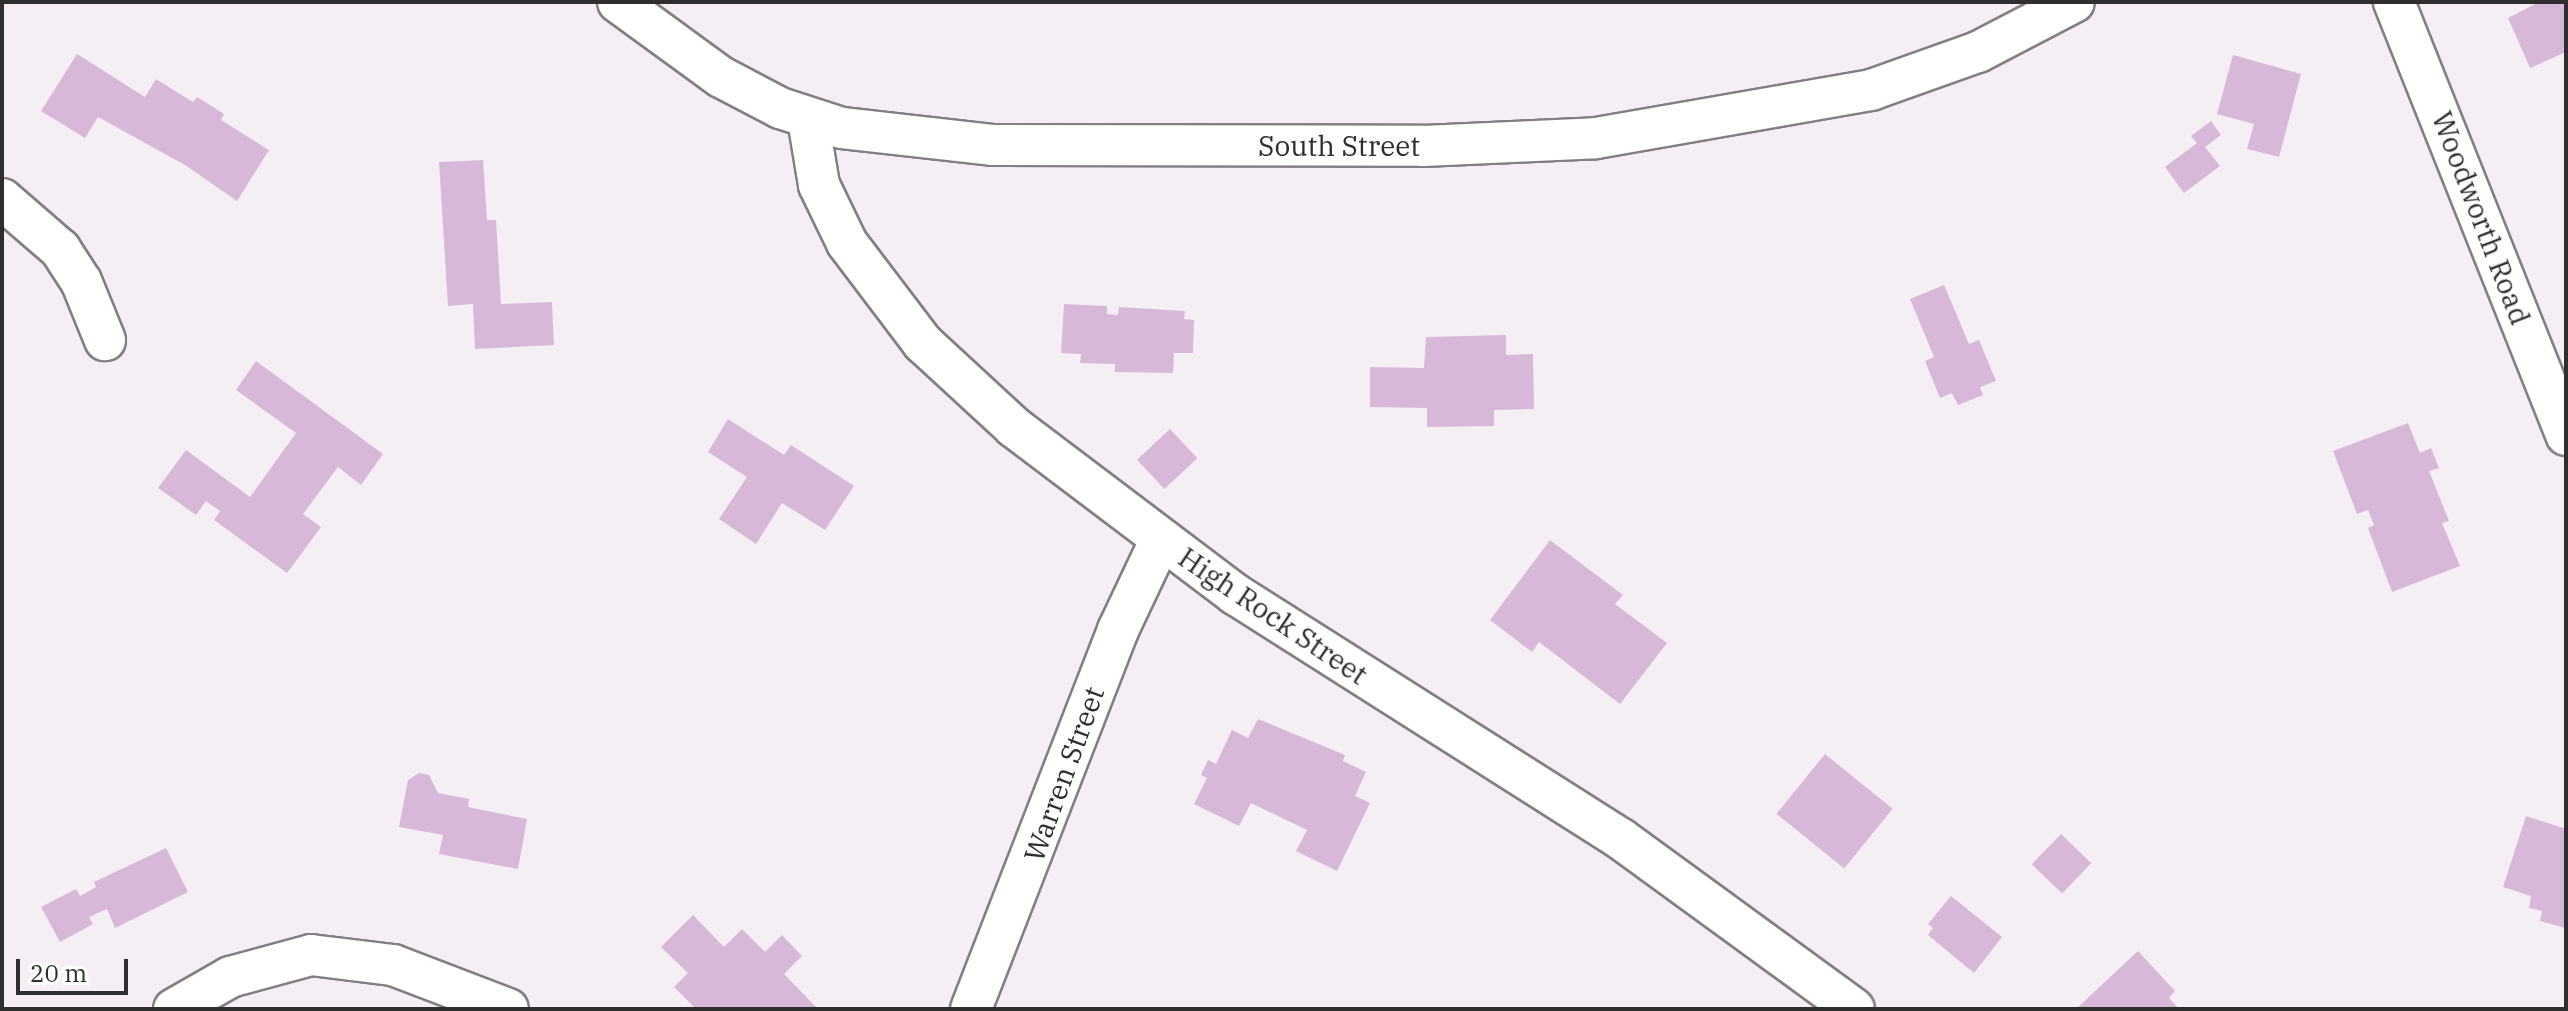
<!DOCTYPE html>
<style>
body{margin:0}
#map{position:relative;width:2568px;height:1011px;overflow:hidden;background:#f5eff5;font-family:"IBM Plex Serif",serif}
div>[style]{position:absolute}
[style*='--x']{left:calc(var(--x)*1px);top:calc(var(--y)*1px);width:calc(var(--w)*1px);rotate:calc(var(--a)*1deg)}
.building>*{inset:0;background:#d8b8d9;transform-origin:0 0}
.roads{filter:drop-shadow(2px 0 #847e84) drop-shadow(-2px 0 #847e84) drop-shadow(0 2px #847e84) drop-shadow(0 -2px #847e84)}
.minor>*{height:40px;margin:-20px;padding:0 20px;transform-origin:20px;border-radius:20px;background:#fff}
span{translate:-50% -50%;white-space:nowrap;text-align:center;line-height:1.15;-webkit-text-stroke:7px #fff;paint-order:stroke}
.street-label{font-size:28px;color:#2f2d2f}
.frame{position:absolute;inset:0;border:4px solid #2f2d2f;pointer-events:none}
.scale{position:absolute;left:16px;top:959px;width:112px;height:36px;box-sizing:border-box;border:4px solid #2f2d2f;border-top:0;padding-left:10px;font-size:24px;line-height:28px;white-space:nowrap;color:#2f2d2f;-webkit-text-stroke:6px #fff;paint-order:stroke}
</style>
<div id="map">
<div class="building">
<div style="clip-path:polygon(2539px 2px,2566px 2px,2566px 52px,2530px 68px,2508px 18px)"></div>
<div style="clip-path:polygon(77px 54px,145px 97px,156px 79px,193px 102px,197px 97px,224px 114px,221px 120px,269px 150px,237px 201px,185px 165px,98px 117px,85px 138px,41px 111px)"></div>
<div style="clip-path:polygon(2233px 55px,2301px 74px,2279px 157px,2247px 149px,2254px 124px,2217px 114px)"></div>
<div style="clip-path:polygon(2211px 121px,2221px 135px,2205px 147px,2220px 166px,2184px 193px,2165px 167px,2197px 143px,2191px 136px)"></div>
<div style="clip-path:polygon(483px 160px,487px 220px,496px 220px,501px 304px,552px 302px,554px 345px,475px 349px,473px 304px,448px 306px,439px 162px)"></div>
<div style="clip-path:polygon(1944px 285px,1969px 344px,1979px 340px,1996px 381px,1980px 387px,1983px 395px,1958px 405px,1952px 393px,1940px 398px,1925px 361px,1934px 357px,1910px 299px)"></div>
<div style="clip-path:polygon(1064px 304px,1107px 306px,1107px 314px,1118px 315px,1119px 307px,1185px 311px,1184px 319px,1194px 320px,1193px 353px,1174px 353px,1173px 373px,1115px 372px,1115px 364px,1080px 363px,1081px 354px,1061px 353px)"></div>
<div style="clip-path:polygon(1506px 335px,1506px 355px,1533px 354px,1534px 409px,1494px 410px,1494px 426px,1427px 427px,1427px 408px,1370px 407px,1370px 367px,1424px 368px,1426px 337px)"></div>
<div style="clip-path:polygon(256px 361px,383px 454px,361px 485px,338px 467px,303px 514px,321px 527px,287px 573px,214px 520px,220px 511px,206px 501px,196px 515px,158px 488px,186px 450px,250px 497px,296px 433px,236px 390px)"></div>
<div style="clip-path:polygon(728px 419px,784px 455px,791px 445px,854px 486px,825px 530px,782px 503px,756px 544px,719px 519px,747px 477px,708px 452px)"></div>
<div style="clip-path:polygon(2408px 423px,2420px 453px,2431px 448px,2439px 468px,2429px 471px,2449px 521px,2442px 523px,2460px 566px,2392px 592px,2368px 528px,2374px 525px,2368px 510px,2357px 514px,2333px 451px)"></div>
<div style="left:1170px;top:429px;width:40px;height:45px;rotate:47deg"></div>
<div style="clip-path:polygon(1550px 540px,1623px 595px,1615px 604px,1667px 643px,1620px 704px,1539px 642px,1532px 652px,1490px 620px)"></div>
<div style="clip-path:polygon(1258px 719px,1345px 755px,1343px 761px,1366px 772px,1355px 796px,1370px 803px,1337px 871px,1296px 851px,1307px 830px,1251px 803px,1239px 826px,1194px 804px,1207px 778px,1201px 775px,1208px 760px,1216px 764px,1232px 730px,1248px 738px)"></div>
<div style="left:1825px;top:754px;width:87px;height:77px;rotate:39deg"></div>
<div style="clip-path:polygon(419px 773px,429px 775px,438px 793px,469px 799px,468px 807px,527px 819px,518px 869px,439px 854px,443px 835px,399px 827px,408px 780px)"></div>
<div style="clip-path:polygon(2526px 816px,2566px 829px,2566px 928px,2540px 921px,2542px 911px,2529px 908px,2531px 896px,2503px 887px)"></div>
<div style="left:2061px;top:834px;width:42px;height:42px;rotate:44deg"></div>
<div style="clip-path:polygon(166px 848px,188px 892px,115px 928px,107px 909px,89px 917px,93px 924px,60px 942px,41px 907px,76px 889px,80px 896px,96px 887px,94px 882px)"></div>
<div style="clip-path:polygon(1951px 896px,2002px 937px,1974px 973px,1928px 935px,1933px 928px,1928px 924px)"></div>
<div style="clip-path:polygon(693px 915px,724px 947px,742px 929px,765px 952px,782px 935px,802px 956px,784px 974px,818px 1009px,696px 1009px,674px 987px,688px 973px,661px 947px)"></div>
<div style="clip-path:polygon(2138px 951px,2175px 991px,2169px 998px,2179px 1009px,2076px 1009px)"></div>
</div>
<div class="roads">
<div class="minor">
<div style="--x:618;--y:2;--w:127;--a:36.1"></div>
<div style="--x:721;--y:77;--w:67;--a:27.7"></div>
<div style="--x:780;--y:108;--w:65;--a:17.9"></div>
<div style="--x:842;--y:128;--w:153;--a:6.4"></div>
<div style="--x:994;--y:145;--w:429;--a:0.1"></div>
<div style="--x:1423;--y:146;--w:173;--a:-2.6"></div>
<div style="--x:1596;--y:138;--w:279;--a:-9.9"></div>
<div style="--x:1871;--y:90;--w:114;--a:-19.6"></div>
<div style="--x:1978;--y:52;--w:108;--a:-27.5"></div>
<div style="--x:2394;--y:2;--w:466;--a:68.3"></div>
<div style="--x:808;--y:119;--w:67;--a:80.5"></div>
<div style="--x:819;--y:185;--w:64;--a:64.2"></div>
<div style="--x:847;--y:243;--w:126;--a:52.8"></div>
<div style="--x:923;--y:343;--w:124;--a:42.7"></div>
<div style="--x:1014;--y:427;--w:277;--a:37.1"></div>
<div style="--x:1235;--y:594;--w:457;--a:32.4"></div>
<div style="--x:1621;--y:839;--w:288;--a:36.1"></div>
<div style="--x:2;--y:199;--w:77;--a:40.8"></div>
<div style="--x:60;--y:249;--w:38;--a:57"></div>
<div style="--x:81;--y:281;--w:64;--a:67.9"></div>
<div style="--x:174;--y:1009;--w:64;--a:-29.7"></div>
<div style="--x:230;--y:977;--w:84;--a:-15.2"></div>
<div style="--x:311;--y:955;--w:83;--a:7"></div>
<div style="--x:393;--y:965;--w:123;--a:20.9"></div>
<div style="--x:971;--y:1009;--w:407;--a:-68.8"></div>
<div style="--x:1118;--y:630;--w:98;--a:-64.7"></div>
</div>
</div>
<div class="street-label">
<span style="left:1339px;top:146px">South Street</span>
<span style="left:2481px;top:218px;rotate:69deg">Woodworth Road</span>
<span style="left:1273px;top:616px;rotate:34deg">High Rock Street</span>
<span style="left:1064px;top:774px;rotate:-70deg">Warren Street</span>
</div>
<div class="frame"></div>
<div class="scale">20 m</div>
</div>
